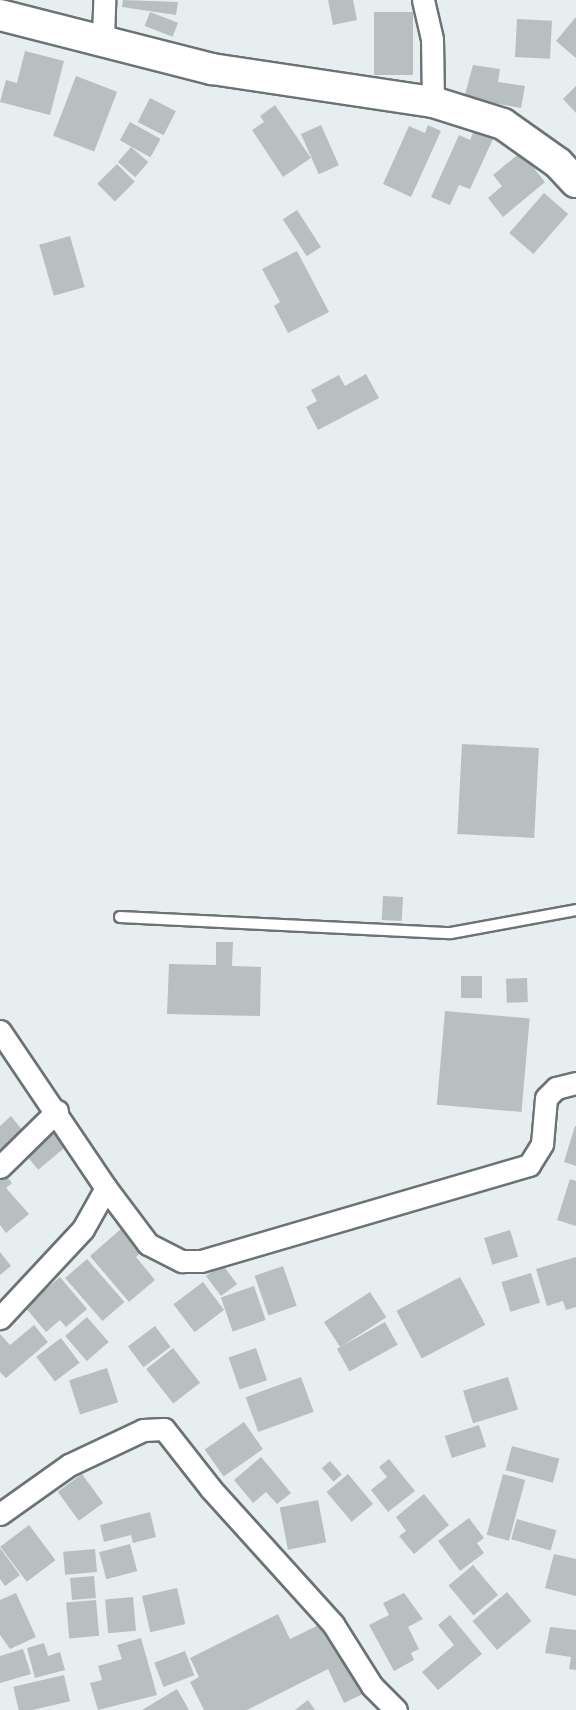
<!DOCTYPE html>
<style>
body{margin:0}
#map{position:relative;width:576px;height:1710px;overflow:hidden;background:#e7eef0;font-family:Lato,sans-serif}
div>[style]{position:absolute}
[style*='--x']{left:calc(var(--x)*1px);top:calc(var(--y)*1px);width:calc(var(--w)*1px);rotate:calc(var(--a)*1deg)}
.building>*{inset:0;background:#b8bfc1;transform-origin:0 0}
.roads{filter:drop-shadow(2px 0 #6c7375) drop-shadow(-2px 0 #6c7375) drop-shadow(0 2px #6c7375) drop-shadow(0 -2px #6c7375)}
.lane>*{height:10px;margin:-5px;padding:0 5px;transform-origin:5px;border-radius:5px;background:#fff}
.street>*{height:21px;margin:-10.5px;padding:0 10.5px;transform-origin:10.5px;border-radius:10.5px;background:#fff}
.secondary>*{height:30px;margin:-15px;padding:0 15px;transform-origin:15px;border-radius:15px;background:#fff}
span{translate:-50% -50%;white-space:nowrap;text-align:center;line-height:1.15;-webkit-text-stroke:5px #fff;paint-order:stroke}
</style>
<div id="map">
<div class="building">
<div style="clip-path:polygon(123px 0,178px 2px,176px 15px,122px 7px)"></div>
<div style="clip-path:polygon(328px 0,353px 0,357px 20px,333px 25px)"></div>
<div style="left:150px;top:12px;width:30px;height:15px;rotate:21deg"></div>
<div style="left:374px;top:12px;width:39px;height:63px"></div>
<div style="clip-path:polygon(576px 17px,576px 58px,556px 41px)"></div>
<div style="left:517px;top:19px;width:35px;height:38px;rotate:3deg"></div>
<div style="clip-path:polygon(25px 51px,64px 61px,50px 115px,0 102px,6px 80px,17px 83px)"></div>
<div style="clip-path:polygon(473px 65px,500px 69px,498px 82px,525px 86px,521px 108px,464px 98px)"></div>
<div style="left:76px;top:76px;width:44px;height:64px;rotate:21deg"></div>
<div style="clip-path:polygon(576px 86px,576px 113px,563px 99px)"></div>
<div style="left:150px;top:98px;width:29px;height:27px;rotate:27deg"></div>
<div style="clip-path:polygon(275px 105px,311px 158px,283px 177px,252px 130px,264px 122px,260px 116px)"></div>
<div style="left:130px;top:122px;width:35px;height:21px;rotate:29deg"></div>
<div style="left:321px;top:125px;width:44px;height:22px;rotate:66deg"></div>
<div style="clip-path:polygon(428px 125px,441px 131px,411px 197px,383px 184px,409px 126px,425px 133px)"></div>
<div style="clip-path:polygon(474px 131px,493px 139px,470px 189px,459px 185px,450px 205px,431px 197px,459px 135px,470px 140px)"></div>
<div style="left:131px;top:147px;width:23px;height:20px;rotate:41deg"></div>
<div style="clip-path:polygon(521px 152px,545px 182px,503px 217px,488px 198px,502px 186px,493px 175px)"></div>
<div style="left:117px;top:164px;width:25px;height:28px;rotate:45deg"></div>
<div style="left:544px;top:193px;width:32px;height:53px;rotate:41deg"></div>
<div style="left:297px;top:210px;width:44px;height:17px;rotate:57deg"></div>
<div style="left:70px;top:236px;width:53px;height:32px;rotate:74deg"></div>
<div style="clip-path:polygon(297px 251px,329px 312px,288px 333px,274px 306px,280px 302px,262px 269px)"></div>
<div style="clip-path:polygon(366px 374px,379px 398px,318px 430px,306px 407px,317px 401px,311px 390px,339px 375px,345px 386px)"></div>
<div style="left:462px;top:744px;width:77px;height:90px;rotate:3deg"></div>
<div style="left:383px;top:896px;width:20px;height:24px;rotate:3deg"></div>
<div style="clip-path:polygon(216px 942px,233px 942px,232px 966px,261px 967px,260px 1016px,167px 1014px,169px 964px,216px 965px)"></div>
<div style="left:482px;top:976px;width:22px;height:21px;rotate:90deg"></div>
<div style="left:527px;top:978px;width:24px;height:21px;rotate:88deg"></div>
<div style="left:445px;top:1011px;width:85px;height:94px;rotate:5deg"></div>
<div style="clip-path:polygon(11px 1116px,27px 1136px,6px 1155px,0 1148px,0 1126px)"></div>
<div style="clip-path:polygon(575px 1126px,576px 1126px,576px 1166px,564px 1162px)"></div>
<div style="left:49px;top:1128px;width:25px;height:35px;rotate:50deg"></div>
<div style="clip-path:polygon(5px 1174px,12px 1183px,6px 1188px,29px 1214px,6px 1233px,0 1225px,0 1178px)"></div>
<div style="clip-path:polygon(570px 1179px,576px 1181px,576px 1226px,557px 1220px)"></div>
<div style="clip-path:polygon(122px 1228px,142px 1251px,136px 1257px,155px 1280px,129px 1302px,90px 1256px)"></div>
<div style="left:510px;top:1230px;width:28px;height:27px;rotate:73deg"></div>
<div style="clip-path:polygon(0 1252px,11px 1266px,0 1275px)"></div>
<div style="clip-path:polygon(576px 1257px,576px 1307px,566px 1310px,563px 1301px,547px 1306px,536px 1269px)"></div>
<div style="left:87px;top:1259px;width:57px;height:29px;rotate:49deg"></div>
<div style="left:222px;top:1264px;width:25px;height:20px;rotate:53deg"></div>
<div style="left:283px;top:1266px;width:42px;height:30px;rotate:71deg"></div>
<div style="left:531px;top:1273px;width:31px;height:31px;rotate:73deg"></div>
<div style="clip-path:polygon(60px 1277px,87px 1309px,66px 1327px,60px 1320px,46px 1332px,25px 1307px)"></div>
<div style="left:460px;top:1277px;width:54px;height:72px;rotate:62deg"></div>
<div style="left:203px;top:1282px;width:35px;height:37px;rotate:53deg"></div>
<div style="left:254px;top:1286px;width:36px;height:35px;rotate:71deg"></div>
<div style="left:370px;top:1292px;width:30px;height:55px;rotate:57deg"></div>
<div style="left:87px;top:1317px;width:33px;height:29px;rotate:49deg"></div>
<div style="left:385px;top:1322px;width:26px;height:55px;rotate:61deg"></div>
<div style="clip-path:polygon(34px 1325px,48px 1342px,6px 1378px,0 1372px,0 1334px,10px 1345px)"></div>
<div style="left:155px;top:1326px;width:26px;height:34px;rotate:53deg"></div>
<div style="left:61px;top:1338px;width:31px;height:31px;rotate:53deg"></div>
<div style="left:173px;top:1348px;width:44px;height:34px;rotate:52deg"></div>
<div style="left:256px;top:1348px;width:34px;height:29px;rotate:71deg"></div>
<div style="left:107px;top:1368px;width:36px;height:40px;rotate:72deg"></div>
<div style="left:301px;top:1377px;width:37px;height:59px;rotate:70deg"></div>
<div style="left:508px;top:1377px;width:34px;height:47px;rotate:73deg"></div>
<div style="left:244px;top:1422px;width:33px;height:48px;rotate:55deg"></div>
<div style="left:479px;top:1425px;width:23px;height:36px;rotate:72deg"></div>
<div style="left:512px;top:1446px;width:49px;height:25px;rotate:15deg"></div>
<div style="clip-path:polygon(261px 1457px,291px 1493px,277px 1504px,266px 1492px,253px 1503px,234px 1480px)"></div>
<div style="clip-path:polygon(389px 1459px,415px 1491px,388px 1512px,371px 1490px,387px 1477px,379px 1467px)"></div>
<div style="left:330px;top:1461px;width:18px;height:11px;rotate:49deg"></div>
<div style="left:82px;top:1474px;width:36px;height:30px;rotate:54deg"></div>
<div style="left:348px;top:1474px;width:39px;height:28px;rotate:50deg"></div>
<div style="left:503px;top:1474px;width:23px;height:63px;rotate:15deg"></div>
<div style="clip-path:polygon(424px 1494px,449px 1525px,414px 1554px,399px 1536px,406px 1531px,396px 1517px)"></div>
<div style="left:318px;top:1500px;width:43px;height:39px;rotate:79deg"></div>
<div style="clip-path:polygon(150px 1512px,156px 1537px,133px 1543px,131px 1535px,104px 1542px,100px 1525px)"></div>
<div style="clip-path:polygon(469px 1518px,484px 1538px,477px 1543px,484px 1553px,460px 1571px,438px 1541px)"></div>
<div style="left:517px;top:1519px;width:41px;height:21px;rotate:16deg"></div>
<div style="left:29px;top:1525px;width:44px;height:36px;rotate:53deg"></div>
<div style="left:130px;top:1544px;width:28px;height:32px;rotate:75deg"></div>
<div style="clip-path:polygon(0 1548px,20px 1575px,5px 1586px,0 1579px)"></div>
<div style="left:95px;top:1549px;width:23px;height:32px;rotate:85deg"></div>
<div style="clip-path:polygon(554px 1554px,576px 1559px,576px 1596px,545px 1588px)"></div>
<div style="left:473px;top:1565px;width:39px;height:32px;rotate:50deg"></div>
<div style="left:94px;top:1576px;width:22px;height:24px;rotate:85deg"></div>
<div style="left:177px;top:1588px;width:37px;height:36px;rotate:77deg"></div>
<div style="left:507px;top:1592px;width:38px;height:45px;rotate:50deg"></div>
<div style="clip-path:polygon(16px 1593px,36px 1637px,10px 1649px,0 1635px,0 1600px)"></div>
<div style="clip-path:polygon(404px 1593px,423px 1619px,408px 1627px,419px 1649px,411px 1653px,414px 1660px,394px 1671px,369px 1625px,389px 1615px,383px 1603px)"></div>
<div style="left:133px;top:1597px;width:34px;height:28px;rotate:85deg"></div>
<div style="left:96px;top:1600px;width:36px;height:30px;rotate:85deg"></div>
<div style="clip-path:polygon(278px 1614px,290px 1639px,327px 1621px,363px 1694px,344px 1703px,328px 1669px,247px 1710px,204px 1710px,190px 1682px,199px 1677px,190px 1658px)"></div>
<div style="clip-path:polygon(450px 1615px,482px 1654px,438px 1690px,422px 1672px,454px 1645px,438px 1625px)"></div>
<div style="clip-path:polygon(550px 1627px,576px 1630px,576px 1670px,569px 1669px,571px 1657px,545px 1653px)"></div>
<div style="clip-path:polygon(141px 1638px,157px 1695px,98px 1710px,90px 1683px,102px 1680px,98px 1666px,122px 1659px,117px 1645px)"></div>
<div style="clip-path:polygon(44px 1643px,48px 1656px,60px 1652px,65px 1670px,35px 1678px,27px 1648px)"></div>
<div style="clip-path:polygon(23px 1649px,31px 1674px,0 1683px,0 1656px)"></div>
<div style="left:185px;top:1651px;width:26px;height:33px;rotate:69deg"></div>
<div style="left:64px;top:1675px;width:27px;height:52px;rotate:77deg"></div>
<div style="clip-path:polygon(177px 1689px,189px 1710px,142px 1710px)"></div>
<div style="clip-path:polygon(308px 1700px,315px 1710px,295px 1710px)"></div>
</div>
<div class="roads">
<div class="lane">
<div style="--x:120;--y:917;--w:331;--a:2.8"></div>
<div style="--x:451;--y:933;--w:127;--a:-10.4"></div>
</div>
<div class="street">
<div style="--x:423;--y:0;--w:40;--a:77"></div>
<div style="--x:432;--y:39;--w:63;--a:89.1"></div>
<div style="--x:103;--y:38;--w:38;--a:-88"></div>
<div style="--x:0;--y:1031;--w:189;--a:56"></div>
<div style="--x:106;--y:1188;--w:47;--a:119.3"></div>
<div style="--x:83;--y:1229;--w:122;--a:133"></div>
<div style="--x:0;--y:1167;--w:80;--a:-44.5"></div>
<div style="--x:106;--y:1188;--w:70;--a:53.1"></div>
<div style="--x:148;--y:1244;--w:38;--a:27"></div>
<div style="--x:182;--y:1261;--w:19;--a:0"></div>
<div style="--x:201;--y:1261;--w:342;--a:-16.3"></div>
<div style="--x:529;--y:1165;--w:25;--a:-58"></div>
<div style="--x:542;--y:1144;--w:46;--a:-85"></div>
<div style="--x:546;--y:1098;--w:14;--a:-45"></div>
<div style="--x:556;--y:1088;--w:21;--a:-14"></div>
<div style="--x:0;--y:1514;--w:85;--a:-35.4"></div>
<div style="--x:69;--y:1465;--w:82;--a:-25.3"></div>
<div style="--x:143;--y:1430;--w:21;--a:-3"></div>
<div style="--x:164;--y:1429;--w:76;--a:51.9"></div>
<div style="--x:211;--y:1489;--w:182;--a:47.9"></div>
<div style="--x:333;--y:1624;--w:73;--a:57.8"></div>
<div style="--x:372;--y:1686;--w:34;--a:45"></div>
</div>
<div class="secondary">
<div style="--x:0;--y:15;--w:219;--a:14.3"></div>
<div style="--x:212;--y:69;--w:223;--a:8.5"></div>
<div style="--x:433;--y:102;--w:73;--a:17.4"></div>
<div style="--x:503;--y:124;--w:67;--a:35.3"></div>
<div style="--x:558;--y:163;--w:26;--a:47"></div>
</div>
</div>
</div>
